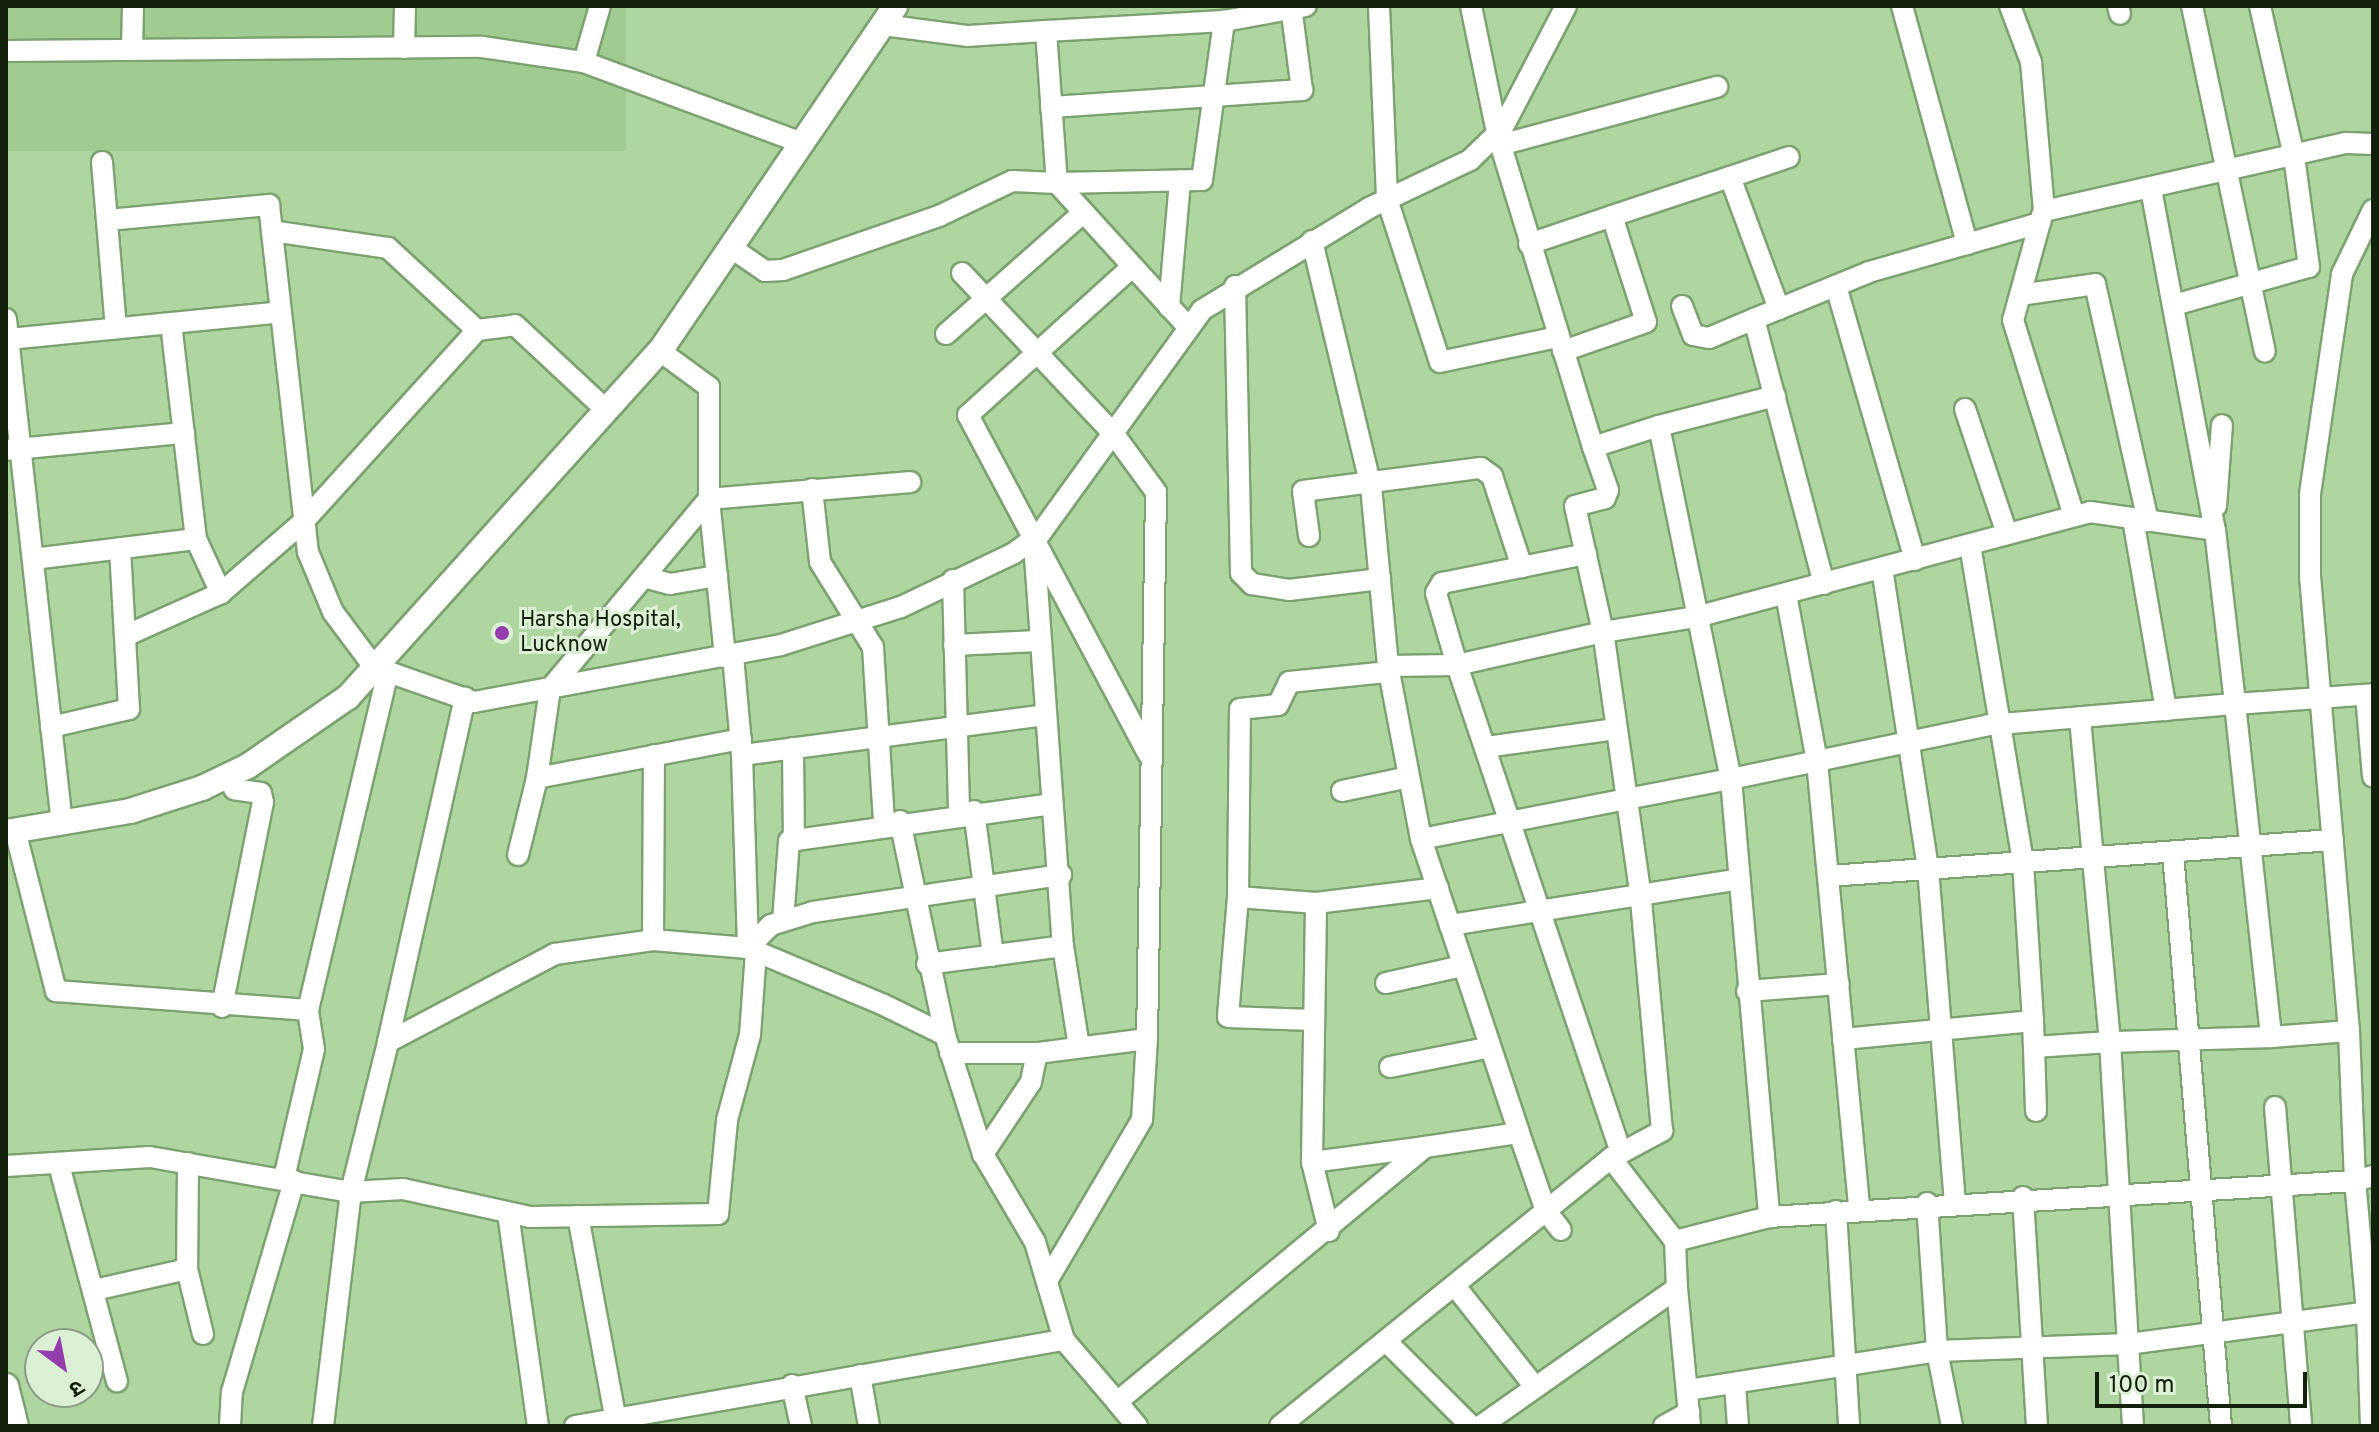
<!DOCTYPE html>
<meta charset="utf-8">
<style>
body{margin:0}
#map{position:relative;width:2379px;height:1432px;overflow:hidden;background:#afd6a1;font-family:Overpass,"Noto Sans Devanagari",sans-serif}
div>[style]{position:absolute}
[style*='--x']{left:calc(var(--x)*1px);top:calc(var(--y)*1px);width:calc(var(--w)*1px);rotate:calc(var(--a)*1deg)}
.built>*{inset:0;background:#a1cc91;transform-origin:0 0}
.roads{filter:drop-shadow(2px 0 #7ca270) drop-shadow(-2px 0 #7ca270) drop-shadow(0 2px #7ca270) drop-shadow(0 -2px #7ca270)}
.minor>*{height:20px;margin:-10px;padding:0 10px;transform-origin:10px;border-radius:10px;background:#fff}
.major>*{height:24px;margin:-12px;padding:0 12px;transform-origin:12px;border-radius:12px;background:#fff}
.dots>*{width:22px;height:22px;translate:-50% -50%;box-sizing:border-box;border:4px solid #dcf0d5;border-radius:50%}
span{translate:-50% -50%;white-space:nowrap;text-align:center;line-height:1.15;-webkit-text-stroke:6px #dcf0d5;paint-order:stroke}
.poi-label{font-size:22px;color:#12200c}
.left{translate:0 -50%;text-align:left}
.frame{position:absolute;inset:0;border:8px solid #12200c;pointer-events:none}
.north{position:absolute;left:24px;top:1328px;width:80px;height:80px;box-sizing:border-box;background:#dcf0d5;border:2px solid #8b9d85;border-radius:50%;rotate:148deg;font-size:22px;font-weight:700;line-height:32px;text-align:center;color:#12200c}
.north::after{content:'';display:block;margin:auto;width:28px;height:36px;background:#933eac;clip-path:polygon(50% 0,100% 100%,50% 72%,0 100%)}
.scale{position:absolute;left:2095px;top:1372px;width:212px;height:36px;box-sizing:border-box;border:4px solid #12200c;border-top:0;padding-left:10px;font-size:24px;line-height:28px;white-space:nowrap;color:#12200c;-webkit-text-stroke:6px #dcf0d5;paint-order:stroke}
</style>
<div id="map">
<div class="built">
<div style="left:6px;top:6px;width:620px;height:145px"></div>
</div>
<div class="roads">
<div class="minor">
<div style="--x:1379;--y:6;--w:193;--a:87.6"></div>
<div style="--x:1387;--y:199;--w:171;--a:72"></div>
<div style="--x:1440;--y:362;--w:121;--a:-12"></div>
<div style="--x:1471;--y:6;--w:130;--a:78.4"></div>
<div style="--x:1497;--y:133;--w:328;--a:73"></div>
<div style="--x:1593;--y:447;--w:69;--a:-17.7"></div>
<div style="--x:1659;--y:426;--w:360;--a:78.5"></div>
<div style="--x:1731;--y:779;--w:264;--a:-11.8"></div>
<div style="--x:1989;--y:725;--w:247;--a:-4.9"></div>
<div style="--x:2235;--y:704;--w:335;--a:83.8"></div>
<div style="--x:2271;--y:1037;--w:161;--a:178.2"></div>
<div style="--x:2110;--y:1042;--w:303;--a:86.6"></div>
<div style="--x:2128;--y:1344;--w:191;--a:177.9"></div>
<div style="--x:1937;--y:1351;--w:253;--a:171.1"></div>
<div style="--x:1902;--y:6;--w:247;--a:74.7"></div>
<div style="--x:2010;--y:6;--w:60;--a:69.4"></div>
<div style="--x:2031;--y:62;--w:150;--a:85"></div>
<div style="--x:2044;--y:211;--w:310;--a:-12.7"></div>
<div style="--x:2346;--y:143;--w:27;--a:2"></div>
<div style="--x:2118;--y:6;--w:8;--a:76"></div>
<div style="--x:2192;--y:6;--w:353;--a:78.1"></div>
<div style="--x:1224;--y:21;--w:178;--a:176.8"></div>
<div style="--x:1046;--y:31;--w:152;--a:85.9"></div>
<div style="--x:1057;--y:183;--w:145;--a:-1.2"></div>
<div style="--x:1202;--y:180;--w:161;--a:-82.1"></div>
<div style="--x:1224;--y:21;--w:83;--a:-10.4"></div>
<div style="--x:883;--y:25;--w:86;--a:7.4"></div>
<div style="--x:968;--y:36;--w:78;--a:-3.7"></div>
<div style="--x:404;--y:48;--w:42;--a:-88.6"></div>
<div style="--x:132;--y:50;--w:44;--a:-88.7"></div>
<div style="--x:6;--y:51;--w:476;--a:-0.5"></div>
<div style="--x:482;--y:47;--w:103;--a:8.4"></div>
<div style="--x:584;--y:62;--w:58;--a:-74.1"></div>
<div style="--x:584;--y:62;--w:233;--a:20.4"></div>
<div style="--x:1051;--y:107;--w:252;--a:-3.9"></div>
<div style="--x:1302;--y:90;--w:85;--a:-97.5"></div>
<div style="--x:1500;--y:145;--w:225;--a:-15"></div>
<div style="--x:102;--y:162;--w:167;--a:85.2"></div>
<div style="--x:1730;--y:177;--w:62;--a:-18.7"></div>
<div style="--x:2151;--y:189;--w:347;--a:79.4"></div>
<div style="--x:2042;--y:215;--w:109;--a:105.4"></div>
<div style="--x:2013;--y:320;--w:205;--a:72.7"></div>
<div style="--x:1612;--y:216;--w:124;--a:-18.3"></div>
<div style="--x:1730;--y:177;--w:141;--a:69.6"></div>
<div style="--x:107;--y:220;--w:163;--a:-5.3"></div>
<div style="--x:269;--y:205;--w:349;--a:83.6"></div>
<div style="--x:308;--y:552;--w:65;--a:67.4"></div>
<div style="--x:333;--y:612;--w:69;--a:53.3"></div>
<div style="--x:374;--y:667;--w:106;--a:19.3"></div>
<div style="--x:474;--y:702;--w:312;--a:-10.5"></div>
<div style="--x:781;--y:645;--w:126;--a:-17.6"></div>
<div style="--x:901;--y:607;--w:125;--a:-25.5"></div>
<div style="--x:1014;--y:553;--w:32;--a:-36"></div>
<div style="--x:1040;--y:534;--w:276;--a:-54.1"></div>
<div style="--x:1202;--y:310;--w:196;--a:-31.4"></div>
<div style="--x:1369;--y:208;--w:112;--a:-25.4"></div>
<div style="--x:1470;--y:160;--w:45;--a:-44.1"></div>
<div style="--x:1502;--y:129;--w:139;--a:-62.5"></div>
<div style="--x:272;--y:231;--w:117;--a:8.3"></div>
<div style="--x:388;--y:248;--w:121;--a:42.7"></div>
<div style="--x:1312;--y:241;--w:252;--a:76.5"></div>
<div style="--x:1371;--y:486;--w:181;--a:84.6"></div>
<div style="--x:1388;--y:666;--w:176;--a:79.2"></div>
<div style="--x:1421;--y:839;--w:316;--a:-11"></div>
<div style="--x:1731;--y:779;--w:440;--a:85"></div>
<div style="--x:1769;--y:1217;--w:97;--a:165.7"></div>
<div style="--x:1675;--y:1241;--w:47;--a:87.6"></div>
<div style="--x:1677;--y:1288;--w:240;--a:144.9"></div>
<div style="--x:1529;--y:244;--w:88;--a:-18.6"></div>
<div style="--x:1612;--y:216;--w:111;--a:72.2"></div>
<div style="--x:1646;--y:322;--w:88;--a:160.7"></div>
<div style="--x:730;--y:247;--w:42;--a:34.4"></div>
<div style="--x:765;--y:271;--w:18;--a:-3"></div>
<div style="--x:783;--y:270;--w:165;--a:-19.1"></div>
<div style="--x:939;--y:216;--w:81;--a:-25.6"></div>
<div style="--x:1012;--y:181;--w:45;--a:2.5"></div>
<div style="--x:1057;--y:183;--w:196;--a:47.7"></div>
<div style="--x:1132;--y:267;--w:221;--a:137.9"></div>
<div style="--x:968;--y:415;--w:384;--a:62"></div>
<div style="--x:962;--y:273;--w:220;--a:46.7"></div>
<div style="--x:1113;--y:433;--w:73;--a:53.9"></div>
<div style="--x:1156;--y:492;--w:547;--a:90.94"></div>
<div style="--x:1147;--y:1039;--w:111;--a:172.7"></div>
<div style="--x:1037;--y:1053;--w:30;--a:102"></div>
<div style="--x:1031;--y:1082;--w:87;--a:123.7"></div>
<div style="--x:983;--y:1154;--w:102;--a:59.4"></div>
<div style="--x:1035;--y:1242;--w:102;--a:73.5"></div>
<div style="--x:1064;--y:1340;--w:82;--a:49.5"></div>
<div style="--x:1235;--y:286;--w:287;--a:88.8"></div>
<div style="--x:1241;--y:573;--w:16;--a:45"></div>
<div style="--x:1252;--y:584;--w:37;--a:9"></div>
<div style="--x:1289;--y:590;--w:92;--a:-6.9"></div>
<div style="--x:1836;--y:286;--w:285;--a:73.9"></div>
<div style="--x:2020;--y:295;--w:76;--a:-8.3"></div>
<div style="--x:2095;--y:284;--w:243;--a:77.4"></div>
<div style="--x:2178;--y:304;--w:136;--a:-15.8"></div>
<div style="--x:2309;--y:267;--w:112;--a:-97.7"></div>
<div style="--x:2294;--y:156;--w:154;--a:-102.8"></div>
<div style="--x:1682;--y:306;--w:31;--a:69"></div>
<div style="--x:1693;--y:335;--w:16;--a:11"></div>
<div style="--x:1709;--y:338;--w:49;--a:-22.9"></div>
<div style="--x:1169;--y:307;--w:127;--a:-85"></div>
<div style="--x:6;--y:319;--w:508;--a:83.67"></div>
<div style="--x:171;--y:323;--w:217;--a:83.4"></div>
<div style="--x:196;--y:539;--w:60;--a:65.2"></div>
<div style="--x:946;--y:334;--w:183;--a:-41.5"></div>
<div style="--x:8;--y:339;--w:274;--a:-5.6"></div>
<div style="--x:660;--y:351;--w:61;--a:36.3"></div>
<div style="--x:709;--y:387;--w:112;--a:90"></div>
<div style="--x:709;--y:499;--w:159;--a:84.2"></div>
<div style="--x:1965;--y:409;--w:132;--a:71.4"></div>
<div style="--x:1659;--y:426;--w:120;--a:-14.5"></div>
<div style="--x:1593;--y:447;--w:46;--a:70.8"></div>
<div style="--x:1608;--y:490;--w:9;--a:111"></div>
<div style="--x:1605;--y:498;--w:31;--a:165"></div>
<div style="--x:1575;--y:506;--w:129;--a:77.5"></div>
<div style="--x:1603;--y:632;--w:94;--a:-9.2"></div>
<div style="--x:1696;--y:617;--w:408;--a:-14.9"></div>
<div style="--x:2090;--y:512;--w:126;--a:8.2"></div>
<div style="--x:2215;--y:530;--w:175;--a:83.4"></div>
<div style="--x:2235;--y:704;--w:138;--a:-4.1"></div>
<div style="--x:6;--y:450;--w:179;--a:-5.5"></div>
<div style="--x:812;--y:489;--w:73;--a:83.7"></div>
<div style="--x:820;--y:562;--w:100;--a:58.1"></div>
<div style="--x:873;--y:647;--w:177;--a:86.4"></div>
<div style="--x:2216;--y:506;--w:81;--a:-85.8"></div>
<div style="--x:2133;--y:519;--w:194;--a:80.2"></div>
<div style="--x:1309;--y:536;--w:45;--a:-97.6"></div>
<div style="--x:1303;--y:491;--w:179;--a:-7.4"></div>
<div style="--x:1481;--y:468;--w:14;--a:36"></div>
<div style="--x:1492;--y:476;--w:96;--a:71.8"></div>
<div style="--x:1034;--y:543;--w:404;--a:85.9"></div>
<div style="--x:1063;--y:946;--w:102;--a:81"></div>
<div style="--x:1970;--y:545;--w:321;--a:80.5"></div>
<div style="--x:2023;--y:862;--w:159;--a:86.4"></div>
<div style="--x:33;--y:559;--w:164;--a:-7"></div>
<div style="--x:1882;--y:568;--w:304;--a:81.3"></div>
<div style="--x:1928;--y:868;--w:334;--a:85.4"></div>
<div style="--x:644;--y:577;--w:27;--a:15"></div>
<div style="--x:670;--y:584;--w:48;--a:-9.7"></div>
<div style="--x:953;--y:580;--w:234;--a:88.5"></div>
<div style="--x:1824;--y:584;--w:274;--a:-104.8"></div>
<div style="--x:1754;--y:319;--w:124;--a:-22.2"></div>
<div style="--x:1869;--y:272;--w:178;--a:-16"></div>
<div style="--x:1786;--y:594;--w:170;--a:79.5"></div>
<div style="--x:1817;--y:761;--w:450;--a:84.6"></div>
<div style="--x:125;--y:636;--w:105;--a:-24.1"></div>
<div style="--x:221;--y:593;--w:110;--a:-40.9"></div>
<div style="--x:304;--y:521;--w:258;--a:-47.8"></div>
<div style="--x:477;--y:330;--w:38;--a:-7"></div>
<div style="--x:515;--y:325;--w:123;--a:43"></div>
<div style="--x:954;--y:645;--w:84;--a:-2.7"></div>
<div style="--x:733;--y:656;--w:99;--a:84.8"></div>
<div style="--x:742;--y:755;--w:305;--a:-7.5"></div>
<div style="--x:1388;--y:666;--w:69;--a:-0.8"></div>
<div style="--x:1457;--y:665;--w:75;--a:-106.3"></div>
<div style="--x:1436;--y:593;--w:12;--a:-59"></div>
<div style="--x:1442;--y:583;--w:147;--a:-11.4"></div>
<div style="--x:2366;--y:695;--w:82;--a:85.1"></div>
<div style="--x:51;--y:727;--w:80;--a:-13"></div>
<div style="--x:129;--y:709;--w:161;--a:-93.2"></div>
<div style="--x:741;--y:739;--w:208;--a:169.2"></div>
<div style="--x:537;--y:778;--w:90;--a:-81.7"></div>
<div style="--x:550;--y:689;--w:248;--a:-50.1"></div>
<div style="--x:709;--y:499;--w:202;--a:-4.8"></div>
<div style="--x:1486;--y:747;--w:130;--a:-7.9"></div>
<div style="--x:793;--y:748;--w:92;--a:89.4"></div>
<div style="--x:742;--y:755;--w:193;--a:88.2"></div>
<div style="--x:1342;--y:791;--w:68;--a:-11.8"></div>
<div style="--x:974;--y:811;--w:146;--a:82.5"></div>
<div style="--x:900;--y:821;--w:219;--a:78.1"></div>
<div style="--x:1421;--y:839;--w:91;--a:71.4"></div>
<div style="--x:1450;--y:925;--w:293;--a:-9"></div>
<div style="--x:18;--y:842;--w:154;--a:75.7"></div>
<div style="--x:56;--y:991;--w:253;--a:4.3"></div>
<div style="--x:308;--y:1010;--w:347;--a:-76.7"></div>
<div style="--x:2173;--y:853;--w:575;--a:85.21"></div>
<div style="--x:518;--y:855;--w:79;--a:-76.1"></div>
<div style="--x:1829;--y:876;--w:505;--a:-4.09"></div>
<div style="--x:1238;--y:897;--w:120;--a:94.8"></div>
<div style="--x:1228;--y:1017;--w:84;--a:2"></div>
<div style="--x:1316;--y:903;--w:123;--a:-7"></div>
<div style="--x:783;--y:921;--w:80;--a:-85.7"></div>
<div style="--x:789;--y:841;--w:266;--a:-8"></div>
<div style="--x:1450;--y:925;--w:219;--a:71.6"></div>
<div style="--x:653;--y:940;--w:185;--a:-89.7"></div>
<div style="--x:748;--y:948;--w:33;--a:-45"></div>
<div style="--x:771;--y:925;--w:44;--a:-17.2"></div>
<div style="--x:813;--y:912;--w:251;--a:-8.5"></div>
<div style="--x:927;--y:964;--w:137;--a:-7.5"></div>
<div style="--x:1386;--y:983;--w:78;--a:-12.6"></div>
<div style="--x:1747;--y:991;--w:92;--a:-4.4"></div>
<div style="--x:222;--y:1007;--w:209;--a:-78.7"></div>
<div style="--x:263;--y:802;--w:9;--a:-103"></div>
<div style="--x:261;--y:793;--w:27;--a:-172"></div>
<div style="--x:2349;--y:1031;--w:456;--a:-94.9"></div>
<div style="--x:2310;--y:577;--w:83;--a:-90"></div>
<div style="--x:2310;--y:494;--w:222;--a:-81.7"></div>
<div style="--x:2342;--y:274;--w:71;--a:-64.2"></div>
<div style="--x:1843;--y:1039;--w:191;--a:-5.4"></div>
<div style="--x:2033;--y:1021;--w:26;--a:88"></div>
<div style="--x:2034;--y:1047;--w:76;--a:-3.8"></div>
<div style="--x:2110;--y:1042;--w:326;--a:-95.3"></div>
<div style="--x:388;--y:1042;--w:353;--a:-77.4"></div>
<div style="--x:2034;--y:1047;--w:64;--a:88.2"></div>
<div style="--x:950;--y:1053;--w:87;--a:0"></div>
<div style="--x:1390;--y:1067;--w:98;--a:-11.2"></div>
<div style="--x:2275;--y:1107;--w:320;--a:85.3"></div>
<div style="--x:1611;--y:1158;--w:11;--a:-27"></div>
<div style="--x:1621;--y:1153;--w:47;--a:-28.2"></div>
<div style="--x:1662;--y:1131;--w:234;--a:-95.2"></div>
<div style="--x:1641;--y:898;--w:269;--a:-98.1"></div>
<div style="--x:1603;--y:632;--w:150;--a:167.3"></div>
<div style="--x:1457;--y:665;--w:515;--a:71.42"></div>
<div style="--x:1312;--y:1162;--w:259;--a:-89.1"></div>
<div style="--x:1316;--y:903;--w:78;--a:-175.6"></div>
<div style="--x:1238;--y:897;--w:188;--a:-89.4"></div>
<div style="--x:1240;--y:709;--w:38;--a:-6"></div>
<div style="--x:1278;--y:705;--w:25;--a:-64"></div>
<div style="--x:1289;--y:682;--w:100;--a:-5.8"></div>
<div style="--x:188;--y:1163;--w:106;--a:90.5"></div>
<div style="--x:187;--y:1269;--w:67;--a:76.2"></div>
<div style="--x:59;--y:1165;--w:224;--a:75"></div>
<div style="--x:6;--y:1166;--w:144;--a:-3.6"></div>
<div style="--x:150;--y:1157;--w:204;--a:9.9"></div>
<div style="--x:351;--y:1192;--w:52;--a:-3.3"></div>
<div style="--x:403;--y:1189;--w:130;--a:12.4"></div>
<div style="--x:530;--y:1217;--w:188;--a:-0.9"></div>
<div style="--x:718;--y:1214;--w:94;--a:-84.5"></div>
<div style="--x:727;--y:1120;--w:88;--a:-74.9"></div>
<div style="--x:750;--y:1035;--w:84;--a:-85.9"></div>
<div style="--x:284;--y:1178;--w:132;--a:-76.9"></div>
<div style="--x:314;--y:1049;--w:39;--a:-99"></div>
<div style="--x:2023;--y:1197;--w:229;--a:86.5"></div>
<div style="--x:1927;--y:1203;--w:148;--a:86.1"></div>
<div style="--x:1937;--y:1351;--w:76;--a:78.7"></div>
<div style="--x:1836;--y:1211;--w:215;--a:86.5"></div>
<div style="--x:508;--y:1213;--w:215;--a:82"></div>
<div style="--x:578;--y:1216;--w:203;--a:79.5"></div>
<div style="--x:1769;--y:1217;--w:587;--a:-3.52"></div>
<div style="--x:2355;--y:1181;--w:150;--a:-92.3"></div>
<div style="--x:2349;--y:1031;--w:78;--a:175.6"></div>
<div style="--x:1329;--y:1231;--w:71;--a:-103.8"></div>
<div style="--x:1312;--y:1162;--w:114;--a:-7.6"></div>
<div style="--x:1047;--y:1281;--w:187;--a:-59.5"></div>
<div style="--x:1142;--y:1120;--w:81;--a:-86.5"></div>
<div style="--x:1455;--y:1286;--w:129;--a:51.6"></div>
<div style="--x:1677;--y:1288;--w:139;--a:84.6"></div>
<div style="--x:94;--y:1290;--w:95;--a:-12.7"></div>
<div style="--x:1387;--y:1342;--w:119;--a:45"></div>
<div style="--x:860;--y:1375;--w:52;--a:80"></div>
<div style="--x:792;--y:1385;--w:42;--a:77.6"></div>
<div style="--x:1735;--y:1385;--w:41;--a:85.8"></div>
<div style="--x:230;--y:1426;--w:34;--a:-87"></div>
<div style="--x:232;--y:1392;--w:220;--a:-73.6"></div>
<div style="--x:323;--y:1426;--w:236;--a:-83.2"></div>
<div style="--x:351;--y:1192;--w:154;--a:-76.1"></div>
<div style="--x:388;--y:1042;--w:189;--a:-27.8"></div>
<div style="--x:555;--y:954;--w:99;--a:-8.1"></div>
<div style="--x:653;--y:940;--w:95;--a:4.8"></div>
<div style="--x:748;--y:948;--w:147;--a:22.7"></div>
<div style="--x:884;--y:1005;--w:68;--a:26.2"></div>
<div style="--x:945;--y:1035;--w:125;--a:72.3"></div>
<div style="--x:575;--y:1426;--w:497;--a:-10"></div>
<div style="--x:1137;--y:1426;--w:31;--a:-130"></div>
<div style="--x:1117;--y:1402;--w:400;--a:-39.6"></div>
<div style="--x:1425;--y:1147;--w:95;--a:-8.5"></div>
<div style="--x:1519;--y:1133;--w:83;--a:70.9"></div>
<div style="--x:1546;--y:1211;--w:24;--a:52"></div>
<div style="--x:1280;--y:1426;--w:426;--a:-39"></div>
<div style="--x:1611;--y:1158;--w:105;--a:52.4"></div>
<div style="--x:1664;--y:1426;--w:29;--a:-29"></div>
<div style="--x:2133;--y:1426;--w:82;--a:-93.5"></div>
<div style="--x:2128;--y:1344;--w:241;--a:-7.6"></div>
<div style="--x:2367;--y:1312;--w:132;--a:-95.2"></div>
<div style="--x:2355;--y:1181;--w:19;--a:-16"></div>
<div style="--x:2371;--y:1426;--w:114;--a:-92"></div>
<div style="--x:2367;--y:1312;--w:6;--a:0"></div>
</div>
<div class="major">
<div style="--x:6;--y:832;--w:126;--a:-9.6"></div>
<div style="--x:130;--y:811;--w:76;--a:-17.7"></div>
<div style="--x:202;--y:788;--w:51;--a:-25.6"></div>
<div style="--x:248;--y:766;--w:121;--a:-34.6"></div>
<div style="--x:348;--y:697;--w:466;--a:-48"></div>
<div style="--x:660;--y:351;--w:417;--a:-55.7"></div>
<div style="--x:6;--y:1386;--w:41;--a:76"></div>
</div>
</div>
<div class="dots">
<div style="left:502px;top:633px;background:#933eac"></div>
</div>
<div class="poi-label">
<span class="left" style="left:520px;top:633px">Harsha Hospital,<br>Lucknow</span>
</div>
<div class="frame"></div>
<div class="north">उ</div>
<div class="scale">100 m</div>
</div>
